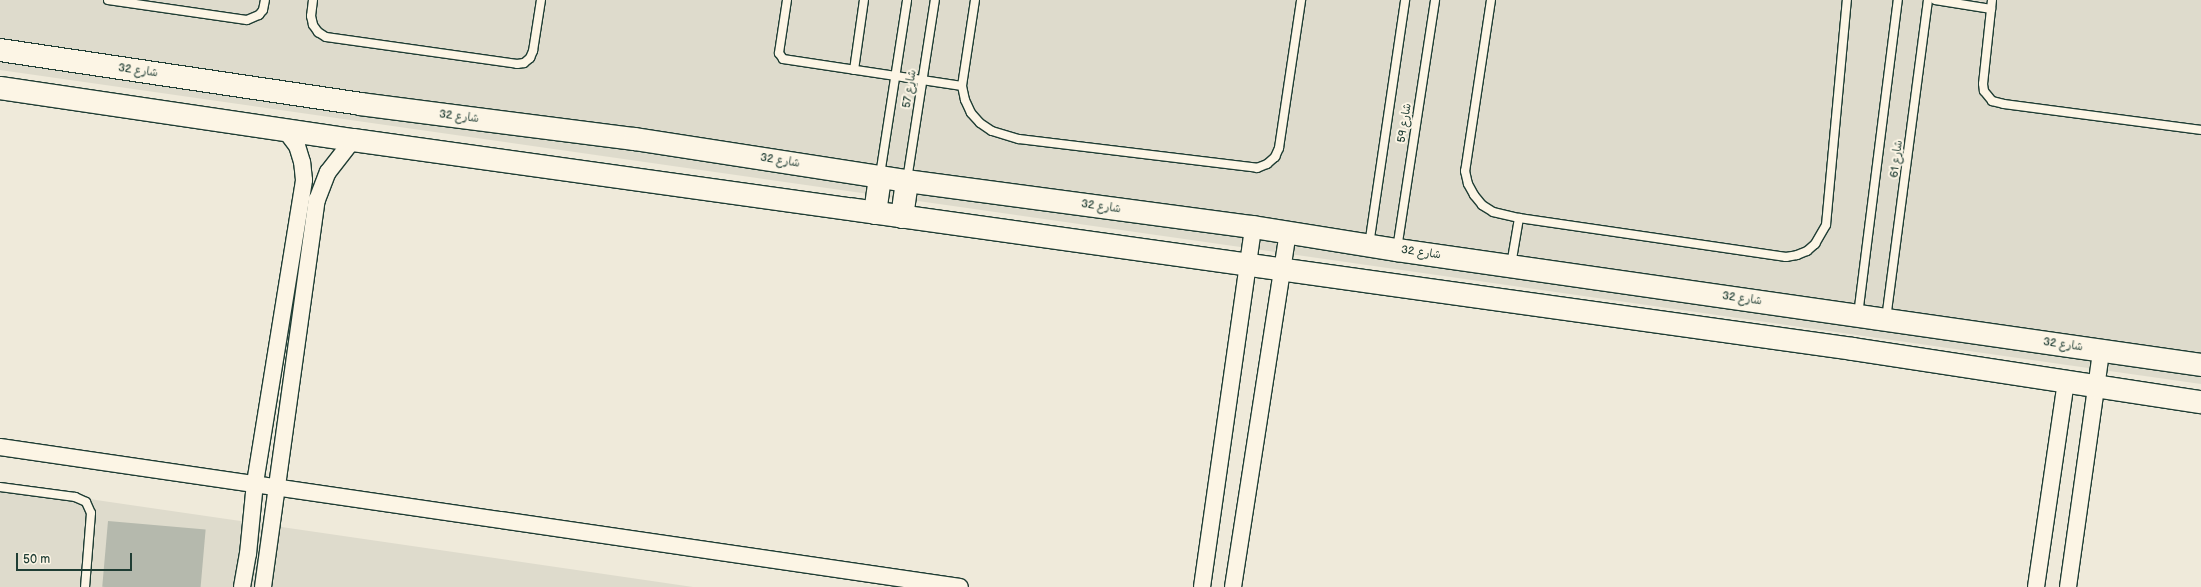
<!DOCTYPE html>
<meta charset="utf-8">
<style>
body{margin:0}
#map{position:relative;width:2201px;height:587px;overflow:hidden;background:#efeada;font-family:"Balsamiq Sans","Playpen Sans Arabic",sans-serif}
div>[style]{position:absolute}
[style*='--x']{left:calc(var(--x)*1px);top:calc(var(--y)*1px);width:calc(var(--w)*1px);rotate:calc(var(--a)*1deg)}
.built>*{inset:0;background:#dedbcc}
.building>*{inset:0;background:#b5b9ad;transform-origin:0 0}
.roads{filter:drop-shadow(1px 0 #1f3d34) drop-shadow(-1px 0 #1f3d34) drop-shadow(0 1px #1f3d34) drop-shadow(0 -1px #1f3d34)}
.lane>*{height:8px;margin:-4px;padding:0 4px;transform-origin:4px;border-radius:4px;background:#fcf5e5}
.street>*{height:16px;margin:-8px;padding:0 8px;transform-origin:8px;border-radius:8px;background:#fcf5e5}
.secondary>*{height:22px;margin:-11px;padding:0 11px;transform-origin:11px;border-radius:11px;background:#fcf5e5}
span{translate:-50% -50%;white-space:nowrap;text-align:center;line-height:1.15;-webkit-text-stroke:4px #fcf5e5;paint-order:stroke}
.street-label{font-size:11px;color:#1f3d34}
.scale{position:absolute;left:16px;top:553px;width:116px;height:18px;box-sizing:border-box;border:2px solid #1f3d34;border-top:0;padding-left:5px;font-size:12px;line-height:14px;white-space:nowrap;color:#1f3d34;-webkit-text-stroke:3px #fcf5e5;paint-order:stroke}
</style>
<div id="map">
<div class="built">
<div style="clip-path:polygon(0 0,2201px 0,2201px 384px,0 70px)"></div>
<div style="clip-path:polygon(0 486px,693px 587px,0 587px)"></div>
</div>
<div class="building">
<div style="left:108px;top:521px;width:98px;height:66px;rotate:5deg"></div>
</div>
<div class="roads">
<div class="lane">
<div style="--x:108;--y:0;--w:140;--a:8.2"></div>
<div style="--x:247;--y:20;--w:13;--a:-23"></div>
<div style="--x:259;--y:15;--w:6;--a:-51"></div>
<div style="--x:263;--y:10;--w:10;--a:-79"></div>
<div style="--x:313;--y:0;--w:16;--a:97"></div>
<div style="--x:311;--y:16;--w:9;--a:77"></div>
<div style="--x:313;--y:25;--w:9;--a:54"></div>
<div style="--x:318;--y:32;--w:9;--a:32"></div>
<div style="--x:326;--y:37;--w:193;--a:8"></div>
<div style="--x:517;--y:64;--w:7;--a:-8"></div>
<div style="--x:524;--y:63;--w:8;--a:-40"></div>
<div style="--x:530;--y:58;--w:8;--a:-67"></div>
<div style="--x:533;--y:51;--w:52;--a:-81.1"></div>
<div style="--x:787;--y:0;--w:54;--a:98.6"></div>
<div style="--x:779;--y:53;--w:7;--a:56"></div>
<div style="--x:783;--y:59;--w:181;--a:8.6"></div>
<div style="--x:975;--y:0;--w:87;--a:98.6"></div>
<div style="--x:962;--y:86;--w:14;--a:78"></div>
<div style="--x:965;--y:100;--w:14;--a:65"></div>
<div style="--x:971;--y:113;--w:13;--a:48"></div>
<div style="--x:980;--y:123;--w:14;--a:34"></div>
<div style="--x:992;--y:131;--w:28;--a:17"></div>
<div style="--x:1019;--y:139;--w:240;--a:6.9"></div>
<div style="--x:1257;--y:168;--w:11;--a:-22"></div>
<div style="--x:1267;--y:164;--w:11;--a:-41"></div>
<div style="--x:1275;--y:157;--w:10;--a:-66"></div>
<div style="--x:1279;--y:148;--w:150;--a:-81.5"></div>
<div style="--x:1491;--y:0;--w:173;--a:98.6"></div>
<div style="--x:1465;--y:171;--w:13;--a:77"></div>
<div style="--x:1468;--y:184;--w:13;--a:61"></div>
<div style="--x:1474;--y:195;--w:13;--a:51"></div>
<div style="--x:1482;--y:205;--w:13;--a:32"></div>
<div style="--x:1493;--y:212;--w:27;--a:13"></div>
<div style="--x:1519;--y:218;--w:270;--a:8.3"></div>
<div style="--x:1786;--y:257;--w:11;--a:-10"></div>
<div style="--x:1797;--y:255;--w:11;--a:-22"></div>
<div style="--x:1807;--y:251;--w:11;--a:-41"></div>
<div style="--x:1815;--y:244;--w:22;--a:-60"></div>
<div style="--x:1826;--y:225;--w:226;--a:-84.7"></div>
<div style="--x:1935;--y:0;--w:57;--a:9.1"></div>
<div style="--x:1992;--y:0;--w:84;--a:96.1"></div>
<div style="--x:1983;--y:84;--w:7;--a:82"></div>
<div style="--x:1984;--y:91;--w:13;--a:51"></div>
<div style="--x:1992;--y:101;--w:12;--a:14"></div>
<div style="--x:2004;--y:104;--w:199;--a:7.5"></div>
<div style="--x:854;--y:70;--w:71;--a:-81.9"></div>
<div style="--x:880;--y:175;--w:177;--a:-81.2"></div>
<div style="--x:907;--y:180;--w:182;--a:-81.2"></div>
<div style="--x:1369;--y:245;--w:248;--a:-81.6"></div>
<div style="--x:1397;--y:249;--w:252;--a:-81.3"></div>
<div style="--x:1511;--y:265;--w:48;--a:-80.3"></div>
<div style="--x:1858;--y:315;--w:318;--a:-82.8"></div>
<div style="--x:1886;--y:319;--w:322;--a:-82.5"></div>
<div style="--x:0;--y:487;--w:76;--a:7.6"></div>
<div style="--x:75;--y:497;--w:12;--a:24"></div>
<div style="--x:86;--y:502;--w:12;--a:66"></div>
<div style="--x:91;--y:513;--w:74;--a:94.6"></div>
</div>
<div class="street">
<div style="--x:0;--y:447;--w:970;--a:8.3"></div>
<div style="--x:242;--y:587;--w:34;--a:-80"></div>
<div style="--x:248;--y:554;--w:71;--a:-84.4"></div>
<div style="--x:255;--y:483;--w:307;--a:-80.8"></div>
<div style="--x:304;--y:180;--w:18;--a:-96"></div>
<div style="--x:302;--y:162;--w:17;--a:-107"></div>
<div style="--x:297;--y:146;--w:20;--a:-127"></div>
<div style="--x:263;--y:587;--w:391;--a:-82.1"></div>
<div style="--x:317;--y:200;--w:30;--a:-69"></div>
<div style="--x:328;--y:172;--w:41;--a:-52"></div>
<div style="--x:1202;--y:587;--w:364;--a:-81.9"></div>
<div style="--x:1233;--y:587;--w:359;--a:-81.2"></div>
<div style="--x:2036;--y:587;--w:208;--a:-81.7"></div>
<div style="--x:2068;--y:587;--w:238;--a:-82"></div>
</div>
<div class="secondary">
<div style="--x:0;--y:50;--w:364;--a:8.5"></div>
<div style="--x:360;--y:104;--w:277;--a:7.3"></div>
<div style="--x:635;--y:139;--w:275;--a:8.8"></div>
<div style="--x:907;--y:181;--w:349;--a:7.6"></div>
<div style="--x:1253;--y:227;--w:146;--a:9.1"></div>
<div style="--x:1397;--y:250;--w:812;--a:8.14"></div>
<div style="--x:0;--y:88;--w:357;--a:8.4"></div>
<div style="--x:353;--y:140;--w:1514;--a:7.93"></div>
<div style="--x:1853;--y:349;--w:352;--a:8.7"></div>
<div style="--x:875;--y:213;--w:36;--a:-82"></div>
<div style="--x:902;--y:217;--w:36;--a:-82"></div>
</div>
</div>
<div class="street-label">
<span style="left:138px;top:71px;rotate:8deg">شارع 32</span>
<span style="left:910px;top:89px;rotate:-81deg">شارع 57</span>
<span style="left:459px;top:117px;rotate:7deg">شارع 32</span>
<span style="left:1405px;top:123px;rotate:-81deg">شارع 59</span>
<span style="left:1897px;top:159px;rotate:-83deg">شارع 61</span>
<span style="left:780px;top:161px;rotate:9deg">شارع 32</span>
<span style="left:1101px;top:207px;rotate:8deg">شارع 32</span>
<span style="left:1421px;top:253px;rotate:8deg">شارع 32</span>
<span style="left:1742px;top:299px;rotate:8deg">شارع 32</span>
<span style="left:2063px;top:345px;rotate:8deg">شارع 32</span>
</div>
<div class="scale">50 m</div>
</div>
